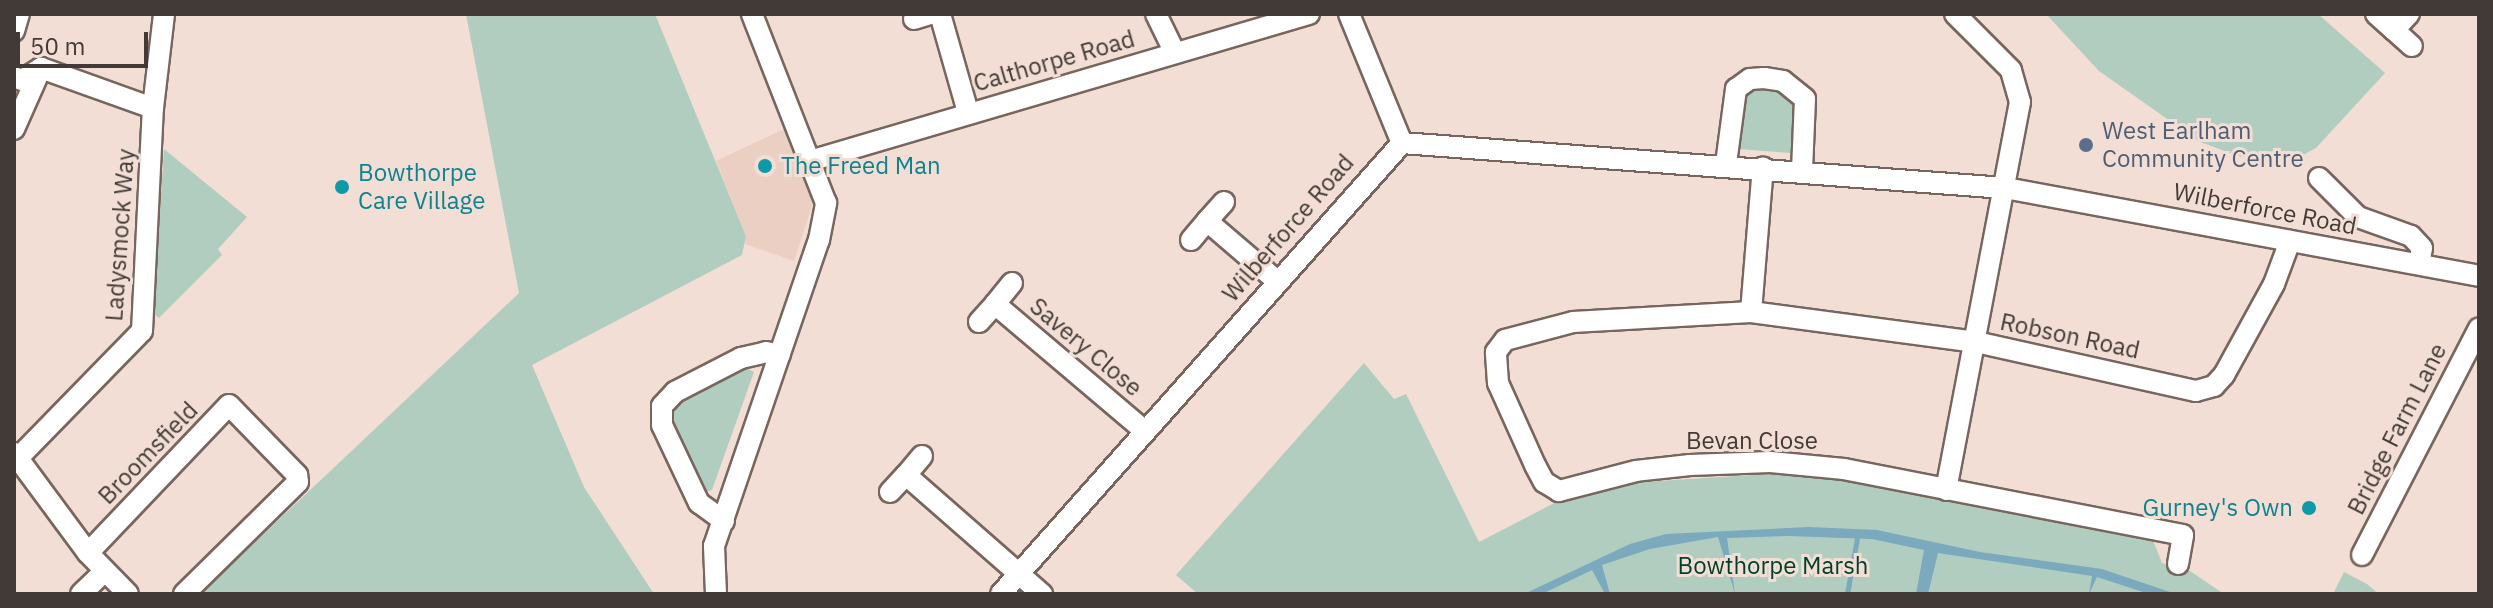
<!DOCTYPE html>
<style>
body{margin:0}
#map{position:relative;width:2493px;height:608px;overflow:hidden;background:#f2ded4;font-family:"IBM Plex Sans",sans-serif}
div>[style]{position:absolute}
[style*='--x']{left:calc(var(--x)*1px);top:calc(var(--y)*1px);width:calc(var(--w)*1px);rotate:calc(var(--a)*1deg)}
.built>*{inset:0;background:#ebcfc3}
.green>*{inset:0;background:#b1cdbf}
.water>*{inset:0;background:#7ba9be}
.stream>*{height:5px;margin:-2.5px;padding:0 2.5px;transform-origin:2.5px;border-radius:2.5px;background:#7ba9be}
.roads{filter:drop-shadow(2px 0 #78665e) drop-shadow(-2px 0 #78665e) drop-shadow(0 2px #78665e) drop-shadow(0 -2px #78665e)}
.minor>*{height:20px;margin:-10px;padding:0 10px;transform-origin:10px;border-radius:10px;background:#fff}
.dots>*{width:22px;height:22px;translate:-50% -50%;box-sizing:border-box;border:4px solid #f2ded4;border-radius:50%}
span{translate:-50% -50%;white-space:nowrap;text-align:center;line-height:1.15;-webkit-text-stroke:6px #f2ded4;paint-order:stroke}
.street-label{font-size:24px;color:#423a37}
.service-label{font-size:24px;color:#4e5e75}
.left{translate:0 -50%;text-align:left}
.culture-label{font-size:24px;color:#0d838f}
.right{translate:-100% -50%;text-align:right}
.park-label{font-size:24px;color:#01412c}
.frame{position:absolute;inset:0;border:16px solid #423a37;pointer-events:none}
.scale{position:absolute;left:16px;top:32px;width:132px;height:36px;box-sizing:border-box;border:4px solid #423a37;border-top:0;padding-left:10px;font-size:24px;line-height:28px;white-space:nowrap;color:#423a37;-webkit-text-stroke:6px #f2ded4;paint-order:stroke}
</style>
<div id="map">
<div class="built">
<div style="clip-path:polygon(786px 128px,809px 185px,812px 206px,794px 261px,745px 244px,746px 236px,716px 161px)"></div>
</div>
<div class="green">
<div style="clip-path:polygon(466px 14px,655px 14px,746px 236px,742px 255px,532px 365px,584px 487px,654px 594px,200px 594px,519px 293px)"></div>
<div style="clip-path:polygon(2046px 14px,2318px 14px,2385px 73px,2316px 148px,2292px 161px,2250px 160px,2200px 142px,2099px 71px)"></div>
<div style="clip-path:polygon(1748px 87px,1780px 87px,1798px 101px,1795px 147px,1790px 153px,1739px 149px,1734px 142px,1736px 101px)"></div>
<div style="clip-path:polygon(164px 149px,247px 217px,218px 249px,222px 255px,159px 318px,153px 313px)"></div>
<div style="clip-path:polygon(1364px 363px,1394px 399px,1406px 394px,1479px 542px,1562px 499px,1626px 483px,1785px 473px,1846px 478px,2153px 540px,2162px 563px,2190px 571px,2224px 594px,1198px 594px,1176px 575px)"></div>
<div style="clip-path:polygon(742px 366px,754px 372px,712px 490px,705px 492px,670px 417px,671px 409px)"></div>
<div style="clip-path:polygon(2344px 572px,2367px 584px,2379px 594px,2333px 594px)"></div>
</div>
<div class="water">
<div style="clip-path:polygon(1809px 527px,1877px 530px,1980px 552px,2102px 569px,2176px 594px,2149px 594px,2097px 577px,2089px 594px,2092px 576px,1938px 553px,1928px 594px,1916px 594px,1924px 550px,1872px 539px,1789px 536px,1727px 538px,1735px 594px,1718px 537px,1650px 549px,1602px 565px,1610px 594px,1605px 594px,1592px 570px,1542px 594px,1524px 594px,1630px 544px,1666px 534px)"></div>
</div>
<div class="stream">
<div style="--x:1847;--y:594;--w:57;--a:-79.9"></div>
</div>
<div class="roads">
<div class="minor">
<div style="--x:940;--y:14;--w:102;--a:74.1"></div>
<div style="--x:1156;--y:14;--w:43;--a:64"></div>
<div style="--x:1349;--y:14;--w:139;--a:67.7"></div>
<div style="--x:2376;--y:14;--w:24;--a:42"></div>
<div style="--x:2394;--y:30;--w:22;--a:-47"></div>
<div style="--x:914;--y:19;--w:17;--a:-17"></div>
<div style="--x:2394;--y:30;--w:24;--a:42"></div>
<div style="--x:14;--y:31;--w:18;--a:-74"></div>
<div style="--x:14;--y:77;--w:9;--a:21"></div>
<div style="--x:22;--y:80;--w:22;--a:-32"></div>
<div style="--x:41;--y:68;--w:119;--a:19.7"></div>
<div style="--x:14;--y:129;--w:67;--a:-66.1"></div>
<div style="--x:813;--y:160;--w:517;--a:-16.4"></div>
<div style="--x:1726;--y:164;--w:76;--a:-82.4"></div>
<div style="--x:1736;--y:89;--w:17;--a:-36"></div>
<div style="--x:1750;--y:79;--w:14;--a:-4"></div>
<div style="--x:1764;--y:78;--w:19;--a:9"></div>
<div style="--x:1783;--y:81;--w:28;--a:39"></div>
<div style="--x:1805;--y:99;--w:72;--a:92.4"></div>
<div style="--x:2319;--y:178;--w:55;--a:45"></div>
<div style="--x:2358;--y:217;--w:56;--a:19.7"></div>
<div style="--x:2411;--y:236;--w:16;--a:47"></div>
<div style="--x:2422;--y:248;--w:16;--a:101"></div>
<div style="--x:1224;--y:202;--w:25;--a:132"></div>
<div style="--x:1207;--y:221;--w:92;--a:40.6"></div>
<div style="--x:1191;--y:240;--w:25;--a:-50"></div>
<div style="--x:1012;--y:283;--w:27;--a:129"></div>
<div style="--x:995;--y:304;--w:197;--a:40.3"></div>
<div style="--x:1751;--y:312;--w:145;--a:-85.3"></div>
<div style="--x:979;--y:322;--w:24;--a:-48"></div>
<div style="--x:14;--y:453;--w:124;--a:53.5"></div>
<div style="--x:88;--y:553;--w:57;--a:45.7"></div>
<div style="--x:922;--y:456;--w:25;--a:130"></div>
<div style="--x:906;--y:475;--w:181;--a:41.2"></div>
<div style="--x:18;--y:458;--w:177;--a:-45.7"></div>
<div style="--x:142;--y:331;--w:223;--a:-87.2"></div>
<div style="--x:153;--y:108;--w:95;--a:-83.3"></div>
<div style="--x:1946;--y:490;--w:395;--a:-79.2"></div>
<div style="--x:2020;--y:102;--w:33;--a:-106"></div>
<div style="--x:2011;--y:70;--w:79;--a:-135"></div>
<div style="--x:890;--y:492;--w:23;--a:-47"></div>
<div style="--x:724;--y:521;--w:31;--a:-144"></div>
<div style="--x:699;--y:503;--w:86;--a:-115.4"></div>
<div style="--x:662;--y:425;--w:19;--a:-90"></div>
<div style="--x:662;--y:406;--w:19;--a:-47"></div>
<div style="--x:675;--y:392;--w:74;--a:-27.3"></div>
<div style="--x:741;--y:358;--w:26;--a:-13"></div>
<div style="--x:766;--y:352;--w:14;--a:12"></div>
<div style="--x:88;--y:553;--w:204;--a:-46.4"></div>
<div style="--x:229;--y:405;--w:98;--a:45.8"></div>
<div style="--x:297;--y:475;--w:7;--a:82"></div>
<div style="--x:298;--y:482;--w:160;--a:135.5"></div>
<div style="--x:2362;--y:555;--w:255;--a:-62.7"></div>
<div style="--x:2178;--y:564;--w:29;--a:-80"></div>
<div style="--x:2183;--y:535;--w:345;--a:-169"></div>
<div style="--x:1844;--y:469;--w:74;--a:-174.6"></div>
<div style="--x:1770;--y:462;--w:80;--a:177.9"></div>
<div style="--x:1690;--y:465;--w:54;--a:173.7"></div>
<div style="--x:1636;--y:471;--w:80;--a:165.4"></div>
<div style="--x:1559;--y:491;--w:17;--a:-149"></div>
<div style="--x:1544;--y:482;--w:19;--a:-118"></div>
<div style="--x:1535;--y:465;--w:90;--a:-114.3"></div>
<div style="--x:1498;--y:383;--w:31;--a:-94"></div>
<div style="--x:1496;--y:352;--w:15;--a:-53"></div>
<div style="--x:1505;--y:340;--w:70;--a:-14.8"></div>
<div style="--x:1573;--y:322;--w:178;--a:-3.2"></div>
<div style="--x:1751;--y:312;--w:227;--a:7.6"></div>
<div style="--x:1976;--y:342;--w:225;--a:12.6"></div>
<div style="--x:2196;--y:391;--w:19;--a:-16"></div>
<div style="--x:2214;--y:386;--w:15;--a:-48"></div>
<div style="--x:2224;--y:375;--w:104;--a:-61.2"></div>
<div style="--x:2274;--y:284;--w:46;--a:-69.6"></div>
<div style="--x:81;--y:594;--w:33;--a:-44"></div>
<div style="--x:716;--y:594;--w:48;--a:-92.4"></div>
<div style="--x:714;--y:546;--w:324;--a:-71.1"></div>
<div style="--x:819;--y:240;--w:38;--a:-79"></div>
<div style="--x:826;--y:203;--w:203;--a:-111.4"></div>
<div style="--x:1001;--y:594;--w:603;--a:-48.36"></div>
<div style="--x:1402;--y:143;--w:605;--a:4.27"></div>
<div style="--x:2005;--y:188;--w:482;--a:10.5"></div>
</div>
</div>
<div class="dots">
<div style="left:2086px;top:145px;background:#5c6f8a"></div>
<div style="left:765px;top:166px;background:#0f9aa8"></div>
<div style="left:342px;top:187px;background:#0f9aa8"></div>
<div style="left:2309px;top:508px;background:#0f9aa8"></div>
</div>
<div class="street-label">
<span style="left:1054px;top:61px;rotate:-16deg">Calthorpe Road</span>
<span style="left:2265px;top:209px;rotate:11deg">Wilberforce Road</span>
<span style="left:1288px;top:228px;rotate:-49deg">Wilberforce Road</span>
<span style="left:120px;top:235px;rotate:-86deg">Ladysmock Way</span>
<span style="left:2070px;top:336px;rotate:12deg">Robson Road</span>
<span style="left:1086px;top:347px;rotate:40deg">Savery Close</span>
<span style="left:2397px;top:429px;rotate:-63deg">Bridge Farm Lane</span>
<span style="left:1752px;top:441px">Bevan Close</span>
<span style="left:148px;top:453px;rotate:-46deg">Broomsfield</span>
</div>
<div class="service-label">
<span class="left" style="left:2102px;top:145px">West Earlham<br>Community Centre</span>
</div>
<div class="culture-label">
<span class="left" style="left:781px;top:166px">The Freed Man</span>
<span class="left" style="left:358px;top:187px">Bowthorpe<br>Care Village</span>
<span class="right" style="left:2293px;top:508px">Gurney's Own</span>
</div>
<div class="park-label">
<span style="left:1773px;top:566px">Bowthorpe Marsh</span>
</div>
<div class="frame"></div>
<div class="scale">50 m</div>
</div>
